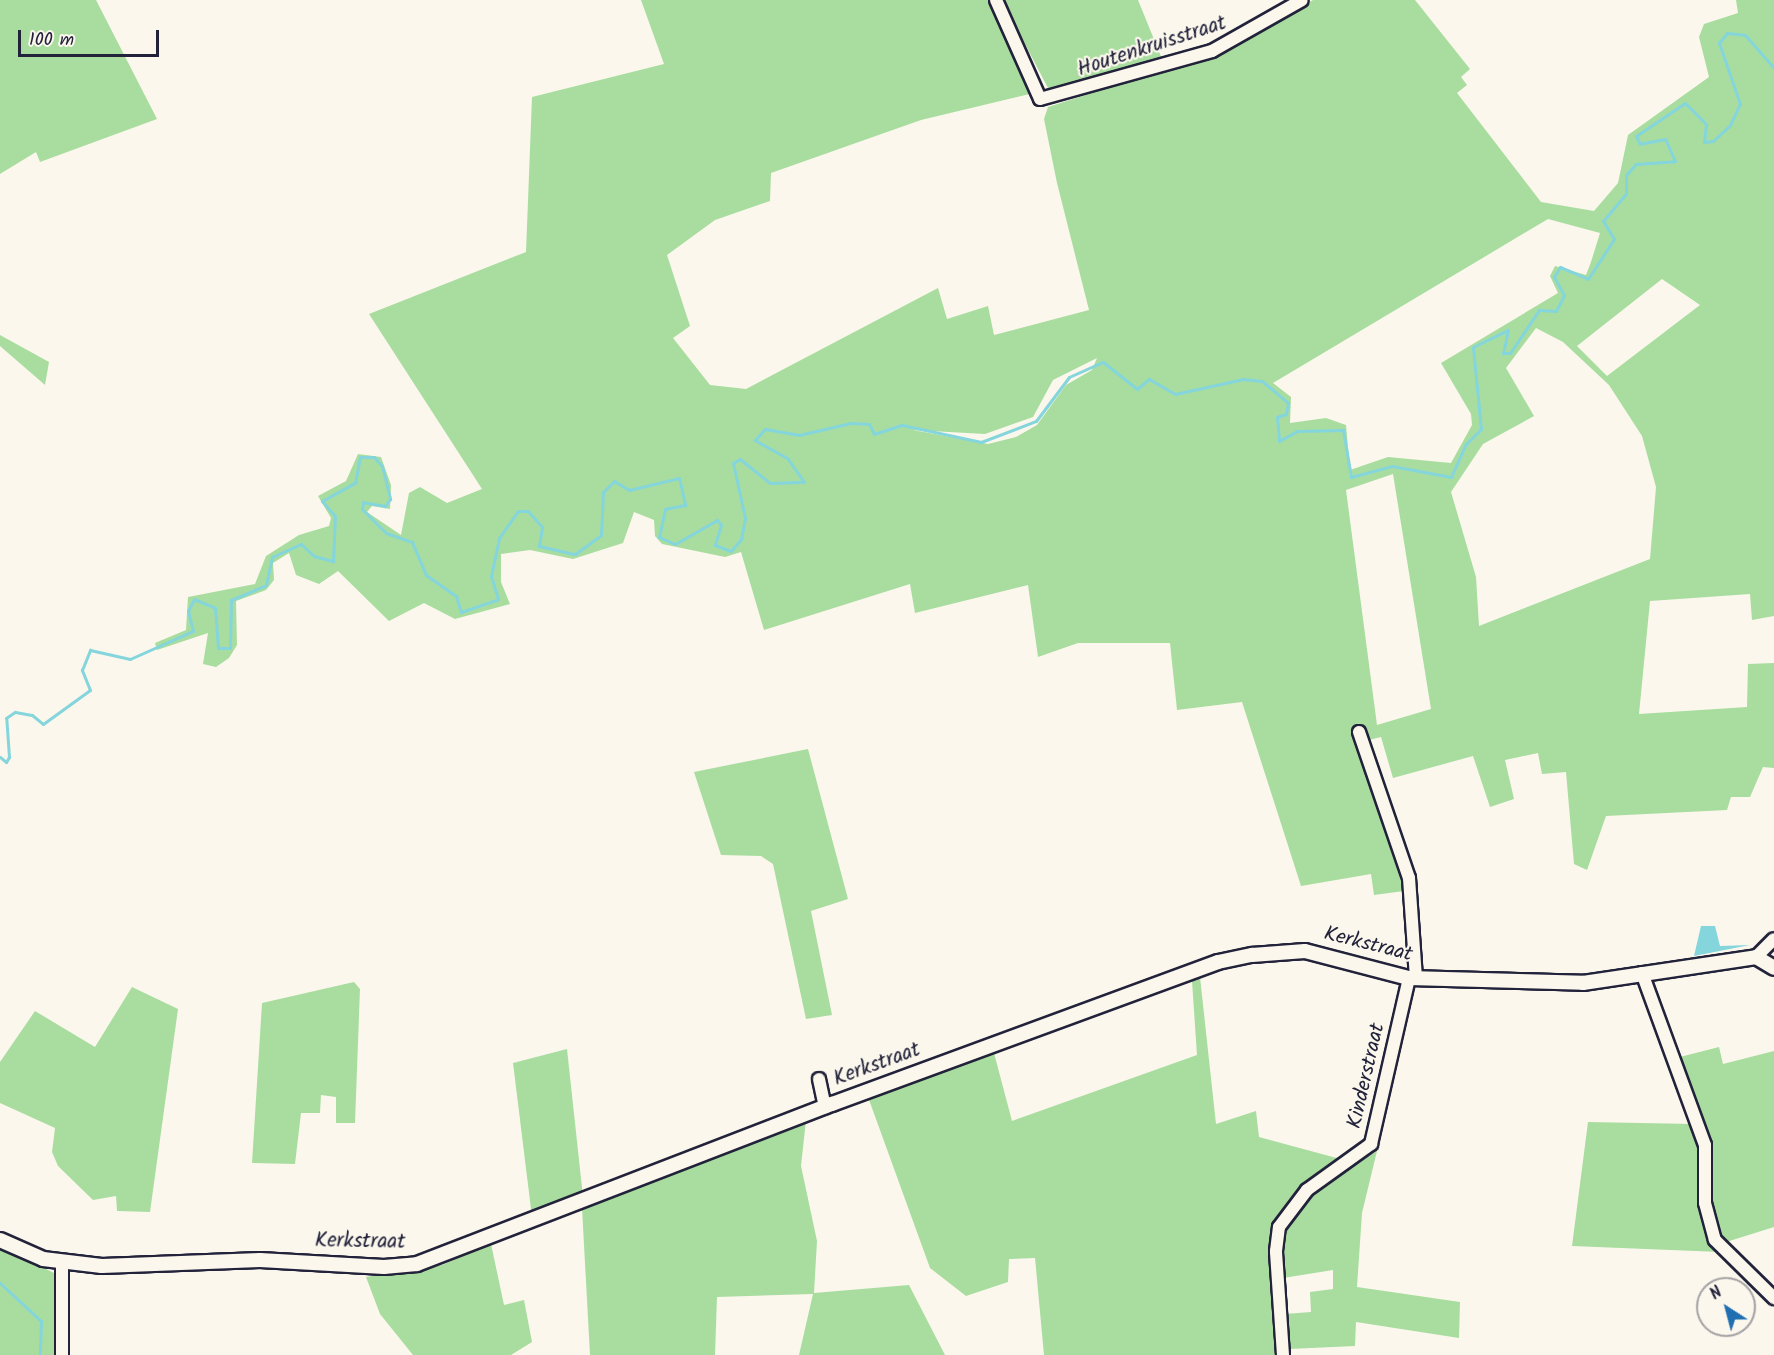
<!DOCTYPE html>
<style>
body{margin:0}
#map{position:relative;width:1774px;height:1355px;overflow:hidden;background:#fbf7ec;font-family:Kalam,sans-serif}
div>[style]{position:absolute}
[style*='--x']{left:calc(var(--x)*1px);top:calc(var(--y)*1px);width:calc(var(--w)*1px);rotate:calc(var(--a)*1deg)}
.green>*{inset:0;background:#a8dd9f}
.water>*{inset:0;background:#84d5dc}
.stream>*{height:3px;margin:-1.5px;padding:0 1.5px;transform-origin:1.5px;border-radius:1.5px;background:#84d5dc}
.roads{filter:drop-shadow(2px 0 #22223b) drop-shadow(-2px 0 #22223b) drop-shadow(0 2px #22223b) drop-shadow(0 -2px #22223b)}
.minor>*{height:12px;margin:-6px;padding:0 6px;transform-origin:6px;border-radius:6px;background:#fbf7ec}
.tertiary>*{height:14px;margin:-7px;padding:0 7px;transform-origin:7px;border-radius:7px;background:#fbf7ec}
span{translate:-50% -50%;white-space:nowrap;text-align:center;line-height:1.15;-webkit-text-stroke:4.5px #fbf7ec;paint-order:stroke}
.street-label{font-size:21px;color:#22223b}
.north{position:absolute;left:1696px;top:1277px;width:60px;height:60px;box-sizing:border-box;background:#fbf7ec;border:2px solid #a4a2a5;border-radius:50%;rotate:324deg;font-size:16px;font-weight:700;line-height:24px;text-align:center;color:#22223b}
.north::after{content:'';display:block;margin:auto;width:21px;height:27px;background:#1f6fb2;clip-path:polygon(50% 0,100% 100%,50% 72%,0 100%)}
.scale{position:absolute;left:18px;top:30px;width:141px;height:27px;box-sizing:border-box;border:3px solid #22223b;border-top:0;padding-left:8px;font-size:18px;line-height:21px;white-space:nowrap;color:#22223b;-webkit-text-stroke:4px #fbf7ec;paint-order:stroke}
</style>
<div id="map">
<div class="green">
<div style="clip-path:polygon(0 0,96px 0,157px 119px,40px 162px,36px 152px,0 174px)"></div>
<div style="clip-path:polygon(evenodd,641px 0,990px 0,1034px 93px,921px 120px,771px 173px,770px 201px,715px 220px,667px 255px,690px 326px,673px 338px,710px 385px,746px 389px,938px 288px,947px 319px,988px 306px,994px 335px,1089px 310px,1057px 183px,1044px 119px,1048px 107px,1225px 51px,1313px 0,1415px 0,1470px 69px,1461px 77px,1467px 85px,1457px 93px,1541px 202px,1594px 211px,1618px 183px,1628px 135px,1709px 77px,1699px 37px,1704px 24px,1738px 13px,1736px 0,1774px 0,1774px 616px,1752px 620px,1750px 594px,1650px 601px,1639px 714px,1747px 707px,1748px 664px,1774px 663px,1774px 768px,1763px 767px,1750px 797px,1731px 797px,1727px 810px,1606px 816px,1587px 870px,1574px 864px,1566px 772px,1542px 774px,1538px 753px,1505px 760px,1514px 799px,1490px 807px,1473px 756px,1393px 778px,1381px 737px,1357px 743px,1404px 891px,1374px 895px,1371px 874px,1301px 886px,1242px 702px,1177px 710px,1170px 643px,1078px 643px,1038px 657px,1028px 585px,915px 613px,910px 584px,764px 630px,741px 552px,725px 557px,662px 544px,655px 536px,654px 520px,634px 512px,623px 543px,573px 559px,530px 550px,501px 554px,501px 582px,510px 604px,455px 619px,424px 603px,389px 621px,338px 571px,319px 584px,296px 575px,289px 553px,273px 563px,274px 580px,266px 590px,236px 601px,237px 645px,229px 658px,216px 667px,203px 664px,208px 633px,157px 650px,155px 643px,186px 630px,188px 597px,255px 584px,266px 556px,299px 535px,329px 526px,331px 518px,318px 496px,346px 481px,358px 454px,381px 457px,391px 485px,390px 509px,372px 506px,367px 512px,401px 535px,409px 493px,420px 487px,447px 503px,482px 489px,369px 314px,526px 252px,532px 97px,664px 64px,641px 0,1548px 219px,1600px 233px,1591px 262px,1586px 275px,1555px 266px,1550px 276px,1558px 293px,1441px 363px,1471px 414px,1472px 425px,1451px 463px,1388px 457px,1350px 470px,1346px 425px,1326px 418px,1290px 423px,1291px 397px,1273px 383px,1548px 219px,641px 0,1662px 279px,1700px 305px,1607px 376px,1577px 346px,1662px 279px,641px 0,1536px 328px,1563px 342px,1609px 385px,1642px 436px,1656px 487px,1650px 559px,1479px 626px,1476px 577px,1451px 492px,1483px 444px,1534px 416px,1506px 368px,1536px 328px,641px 0,1097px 358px,1092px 370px,1066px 385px,1037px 425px,1016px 437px,988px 444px,913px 430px,985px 434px,1033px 417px,1053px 380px,1097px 358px,641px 0,1393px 474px,1431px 709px,1377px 725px,1346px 490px,1393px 474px)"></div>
<div style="clip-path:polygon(1002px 0,1138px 0,1164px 64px,1048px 88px)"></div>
<div style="clip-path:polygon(0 335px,49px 362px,45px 385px,0 346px)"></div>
<div style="clip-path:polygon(808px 749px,848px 899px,811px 911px,832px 1015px,806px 1019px,773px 864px,761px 856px,721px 855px,694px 772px)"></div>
<div style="clip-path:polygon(1200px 977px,1216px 1124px,1256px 1111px,1259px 1137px,1344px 1160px,1306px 1185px,1278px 1214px,1271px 1235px,1276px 1355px,1044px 1355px,1035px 1258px,1009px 1259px,1008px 1282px,966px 1296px,930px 1268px,868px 1097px,994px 1053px,1012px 1121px,1197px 1055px,1192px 981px)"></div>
<div style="clip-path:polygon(354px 982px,360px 989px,355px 1123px,336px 1123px,336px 1097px,321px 1095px,320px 1113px,301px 1113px,295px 1164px,252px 1163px,262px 1003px)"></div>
<div style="clip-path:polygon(132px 987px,178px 1009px,150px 1212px,117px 1211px,116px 1196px,93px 1200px,58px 1166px,52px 1152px,55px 1128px,0 1103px,0 1062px,35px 1011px,95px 1047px)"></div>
<div style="clip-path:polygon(1719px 1047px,1723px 1064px,1774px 1051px,1774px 1227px,1723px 1243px,1713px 1220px,1712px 1146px,1676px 1058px)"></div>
<div style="clip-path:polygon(567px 1049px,583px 1197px,532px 1217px,513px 1063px)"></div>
<div style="clip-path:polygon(806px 1120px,801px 1166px,817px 1241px,814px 1293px,909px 1285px,945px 1355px,799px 1355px,813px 1294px,717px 1297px,715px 1355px,590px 1355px,582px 1208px)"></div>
<div style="clip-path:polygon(1588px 1122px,1693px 1124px,1700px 1145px,1701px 1220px,1720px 1252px,1572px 1246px)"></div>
<div style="clip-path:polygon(1377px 1151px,1362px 1213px,1357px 1287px,1460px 1302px,1459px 1338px,1356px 1322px,1355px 1346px,1289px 1349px,1285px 1314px,1311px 1312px,1310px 1292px,1333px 1289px,1333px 1270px,1283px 1278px,1284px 1230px,1309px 1195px)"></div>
<div style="clip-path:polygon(491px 1244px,504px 1305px,524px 1300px,532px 1342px,511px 1355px,413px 1355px,380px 1314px,366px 1277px,442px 1265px)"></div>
<div style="clip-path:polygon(0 1246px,54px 1273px,55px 1355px,0 1355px)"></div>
</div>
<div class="water">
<div style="clip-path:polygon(1701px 926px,1715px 926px,1720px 946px,1750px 945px,1694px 956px)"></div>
</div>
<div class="stream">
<div style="--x:0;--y:757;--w:8;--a:40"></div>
<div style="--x:6;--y:762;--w:6;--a:-59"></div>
<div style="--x:9;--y:757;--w:39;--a:-94"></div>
<div style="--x:6;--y:718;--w:11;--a:-34"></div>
<div style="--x:15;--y:712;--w:17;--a:10"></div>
<div style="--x:32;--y:715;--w:14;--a:39"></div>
<div style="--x:43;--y:724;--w:58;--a:-35.9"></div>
<div style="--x:90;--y:690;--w:22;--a:-112"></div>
<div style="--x:82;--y:670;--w:22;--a:-68"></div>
<div style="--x:90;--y:650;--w:41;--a:12.7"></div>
<div style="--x:130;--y:659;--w:69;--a:-24"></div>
<div style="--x:193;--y:631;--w:21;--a:-104"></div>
<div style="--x:188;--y:611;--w:13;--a:-63"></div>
<div style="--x:194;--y:599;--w:23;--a:23"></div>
<div style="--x:215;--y:608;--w:40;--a:85.7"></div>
<div style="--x:218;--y:648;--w:12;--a:0"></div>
<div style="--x:230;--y:648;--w:48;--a:-88.8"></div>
<div style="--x:231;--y:600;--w:38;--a:-23"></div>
<div style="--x:266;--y:585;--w:29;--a:-78"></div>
<div style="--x:272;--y:557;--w:32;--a:-24"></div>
<div style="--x:301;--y:544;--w:18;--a:43"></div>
<div style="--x:314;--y:556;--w:20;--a:15"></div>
<div style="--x:333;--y:561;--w:45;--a:-87.5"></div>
<div style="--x:335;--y:516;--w:20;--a:-131"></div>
<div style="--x:322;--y:501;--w:38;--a:-29"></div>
<div style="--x:355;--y:483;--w:26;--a:-79"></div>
<div style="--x:360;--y:457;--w:14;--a:0"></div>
<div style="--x:374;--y:457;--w:12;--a:48"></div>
<div style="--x:382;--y:466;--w:34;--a:76"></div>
<div style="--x:390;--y:499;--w:9;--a:126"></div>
<div style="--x:385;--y:506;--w:22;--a:-170"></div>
<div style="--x:363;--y:502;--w:7;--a:98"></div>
<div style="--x:362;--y:509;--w:34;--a:45"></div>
<div style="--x:386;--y:533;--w:28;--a:19"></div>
<div style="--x:412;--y:542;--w:36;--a:67"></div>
<div style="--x:426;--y:575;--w:37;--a:35"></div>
<div style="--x:456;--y:596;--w:17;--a:73"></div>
<div style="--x:461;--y:612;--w:39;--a:-19"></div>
<div style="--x:498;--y:599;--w:24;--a:-107"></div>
<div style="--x:491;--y:576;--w:39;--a:-78"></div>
<div style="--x:499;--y:538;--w:33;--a:-55"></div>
<div style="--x:518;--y:511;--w:10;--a:0"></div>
<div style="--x:528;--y:511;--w:21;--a:49"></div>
<div style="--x:542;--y:527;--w:19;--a:99"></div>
<div style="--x:539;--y:546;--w:37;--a:13"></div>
<div style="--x:575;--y:554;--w:32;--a:-36"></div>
<div style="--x:601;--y:535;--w:43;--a:-87.3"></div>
<div style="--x:603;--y:492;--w:16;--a:-45"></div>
<div style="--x:614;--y:481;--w:17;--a:31"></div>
<div style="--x:629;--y:490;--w:51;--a:-13.5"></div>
<div style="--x:679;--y:478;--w:28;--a:77"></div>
<div style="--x:685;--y:505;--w:20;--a:169"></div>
<div style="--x:665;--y:509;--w:29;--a:102"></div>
<div style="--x:659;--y:537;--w:17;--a:24"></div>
<div style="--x:675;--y:544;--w:48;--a:-29.7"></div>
<div style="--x:717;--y:520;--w:6;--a:51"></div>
<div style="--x:721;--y:525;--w:21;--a:107"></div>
<div style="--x:715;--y:545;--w:17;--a:21"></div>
<div style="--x:731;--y:551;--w:16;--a:-50"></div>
<div style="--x:741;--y:539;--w:21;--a:-79"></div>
<div style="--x:745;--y:518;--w:56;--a:-102.3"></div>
<div style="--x:733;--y:463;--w:8;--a:-30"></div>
<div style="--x:740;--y:459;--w:38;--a:39"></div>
<div style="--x:770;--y:483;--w:34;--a:-2"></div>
<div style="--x:804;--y:482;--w:29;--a:-125"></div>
<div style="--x:787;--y:458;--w:37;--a:-151"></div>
<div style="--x:755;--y:440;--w:15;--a:-48"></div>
<div style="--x:765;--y:429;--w:35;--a:10"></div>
<div style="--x:799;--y:435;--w:53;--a:-13"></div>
<div style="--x:851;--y:423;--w:18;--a:3"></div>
<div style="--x:869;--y:424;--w:11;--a:63"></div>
<div style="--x:874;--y:434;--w:29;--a:-18"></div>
<div style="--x:902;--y:425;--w:81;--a:12.1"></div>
<div style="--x:981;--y:442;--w:59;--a:-20.9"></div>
<div style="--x:1036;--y:421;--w:55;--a:-53.1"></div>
<div style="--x:1069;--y:377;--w:37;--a:-24"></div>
<div style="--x:1103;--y:362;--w:43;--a:38.5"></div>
<div style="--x:1137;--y:389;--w:16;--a:-40"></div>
<div style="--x:1149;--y:379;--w:30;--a:30"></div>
<div style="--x:1175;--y:394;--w:70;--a:-12.4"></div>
<div style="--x:1243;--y:379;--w:19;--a:6"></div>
<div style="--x:1262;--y:381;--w:34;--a:40"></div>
<div style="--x:1288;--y:403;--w:11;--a:100"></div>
<div style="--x:1286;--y:414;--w:9;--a:162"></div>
<div style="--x:1277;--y:417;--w:24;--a:85"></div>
<div style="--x:1279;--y:441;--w:21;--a:-29"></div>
<div style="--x:1297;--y:431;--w:46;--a:-1.2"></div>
<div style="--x:1343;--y:430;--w:48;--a:80.3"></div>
<div style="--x:1351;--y:477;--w:42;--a:-15"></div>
<div style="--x:1392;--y:466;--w:60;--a:10.6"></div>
<div style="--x:1451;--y:477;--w:35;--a:-66"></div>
<div style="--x:1465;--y:445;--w:23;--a:-45"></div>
<div style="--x:1481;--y:429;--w:82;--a:-95.6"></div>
<div style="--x:1473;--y:347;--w:39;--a:-26"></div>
<div style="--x:1508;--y:330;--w:24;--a:102"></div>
<div style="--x:1503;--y:353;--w:7;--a:0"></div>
<div style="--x:1510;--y:353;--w:52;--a:-56"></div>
<div style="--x:1539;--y:310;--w:17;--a:3"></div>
<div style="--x:1556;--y:311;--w:18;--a:-63"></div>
<div style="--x:1564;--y:295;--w:21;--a:-119"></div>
<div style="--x:1554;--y:277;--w:12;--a:-59"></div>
<div style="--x:1560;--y:267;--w:30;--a:23"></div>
<div style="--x:1588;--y:279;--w:48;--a:-57"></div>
<div style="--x:1614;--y:239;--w:21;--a:-121"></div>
<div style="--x:1603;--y:221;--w:35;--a:-50"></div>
<div style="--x:1626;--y:194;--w:19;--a:-90"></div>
<div style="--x:1626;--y:175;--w:15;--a:-48"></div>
<div style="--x:1636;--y:164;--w:39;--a:-4"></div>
<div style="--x:1675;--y:161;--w:24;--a:-114"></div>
<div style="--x:1665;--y:139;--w:25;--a:169"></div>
<div style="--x:1640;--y:144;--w:9;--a:-117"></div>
<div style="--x:1636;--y:136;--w:59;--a:-34"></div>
<div style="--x:1685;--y:103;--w:30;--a:45"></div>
<div style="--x:1706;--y:124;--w:18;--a:96"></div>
<div style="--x:1704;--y:142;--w:9;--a:-6"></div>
<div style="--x:1713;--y:141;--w:23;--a:-43"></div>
<div style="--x:1730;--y:125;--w:23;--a:-65"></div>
<div style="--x:1740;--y:104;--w:65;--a:-109"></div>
<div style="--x:1719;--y:43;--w:13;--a:-51"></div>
<div style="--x:1727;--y:33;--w:18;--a:6"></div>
<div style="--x:1745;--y:35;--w:44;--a:48.7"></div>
<div style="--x:0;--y:1283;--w:56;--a:42.8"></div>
<div style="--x:41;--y:1321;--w:34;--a:92"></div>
</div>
<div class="roads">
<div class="minor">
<div style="--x:996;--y:0;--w:108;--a:66"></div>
<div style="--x:1040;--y:99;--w:179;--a:-15.6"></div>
<div style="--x:1212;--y:51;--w:103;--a:-29.5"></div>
<div style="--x:1359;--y:732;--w:154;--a:71.1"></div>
<div style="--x:1409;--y:878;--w:100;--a:86"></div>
<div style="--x:1756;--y:957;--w:25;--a:-45"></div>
<div style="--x:1642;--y:973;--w:183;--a:69.9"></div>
<div style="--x:1705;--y:1145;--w:58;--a:90"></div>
<div style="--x:1705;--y:1203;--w:38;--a:75"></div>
<div style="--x:1715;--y:1240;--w:83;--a:44.5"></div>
<div style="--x:819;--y:1079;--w:29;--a:78"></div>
<div style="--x:62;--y:1355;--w:92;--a:-90"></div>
<div style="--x:1283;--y:1355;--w:104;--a:-93.9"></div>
<div style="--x:1276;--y:1251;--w:24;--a:-83"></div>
<div style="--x:1279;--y:1227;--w:46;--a:-52.9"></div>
<div style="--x:1307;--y:1190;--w:79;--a:-35.7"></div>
<div style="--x:1371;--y:1144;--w:170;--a:-77.1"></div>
</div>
<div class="tertiary">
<div style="--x:0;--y:1240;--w:47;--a:23.8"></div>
<div style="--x:43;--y:1259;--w:59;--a:6.8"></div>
<div style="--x:102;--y:1266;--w:158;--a:-2.2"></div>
<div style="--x:260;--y:1260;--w:124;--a:3.2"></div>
<div style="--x:384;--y:1267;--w:33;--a:-5"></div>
<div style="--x:417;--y:1264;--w:445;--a:-21.1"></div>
<div style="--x:832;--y:1104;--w:411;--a:-20.2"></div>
<div style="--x:1218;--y:962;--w:35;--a:-12"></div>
<div style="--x:1252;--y:955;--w:53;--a:-4.3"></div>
<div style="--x:1305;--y:951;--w:107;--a:14.6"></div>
<div style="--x:1409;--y:978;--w:174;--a:1.6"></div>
<div style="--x:1583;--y:983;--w:175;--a:-8.5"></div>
<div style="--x:1756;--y:957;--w:21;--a:31"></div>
</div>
</div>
<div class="street-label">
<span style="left:1152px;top:47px;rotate:-18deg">Houtenkruisstraat</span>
<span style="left:1368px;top:945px;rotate:14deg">Kerkstraat</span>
<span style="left:877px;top:1065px;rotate:-20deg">Kerkstraat</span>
<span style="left:1367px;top:1076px;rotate:-77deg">Kinderstraat</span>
<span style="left:360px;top:1242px;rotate:1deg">Kerkstraat</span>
</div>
<div class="north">N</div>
<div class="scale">100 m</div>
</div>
